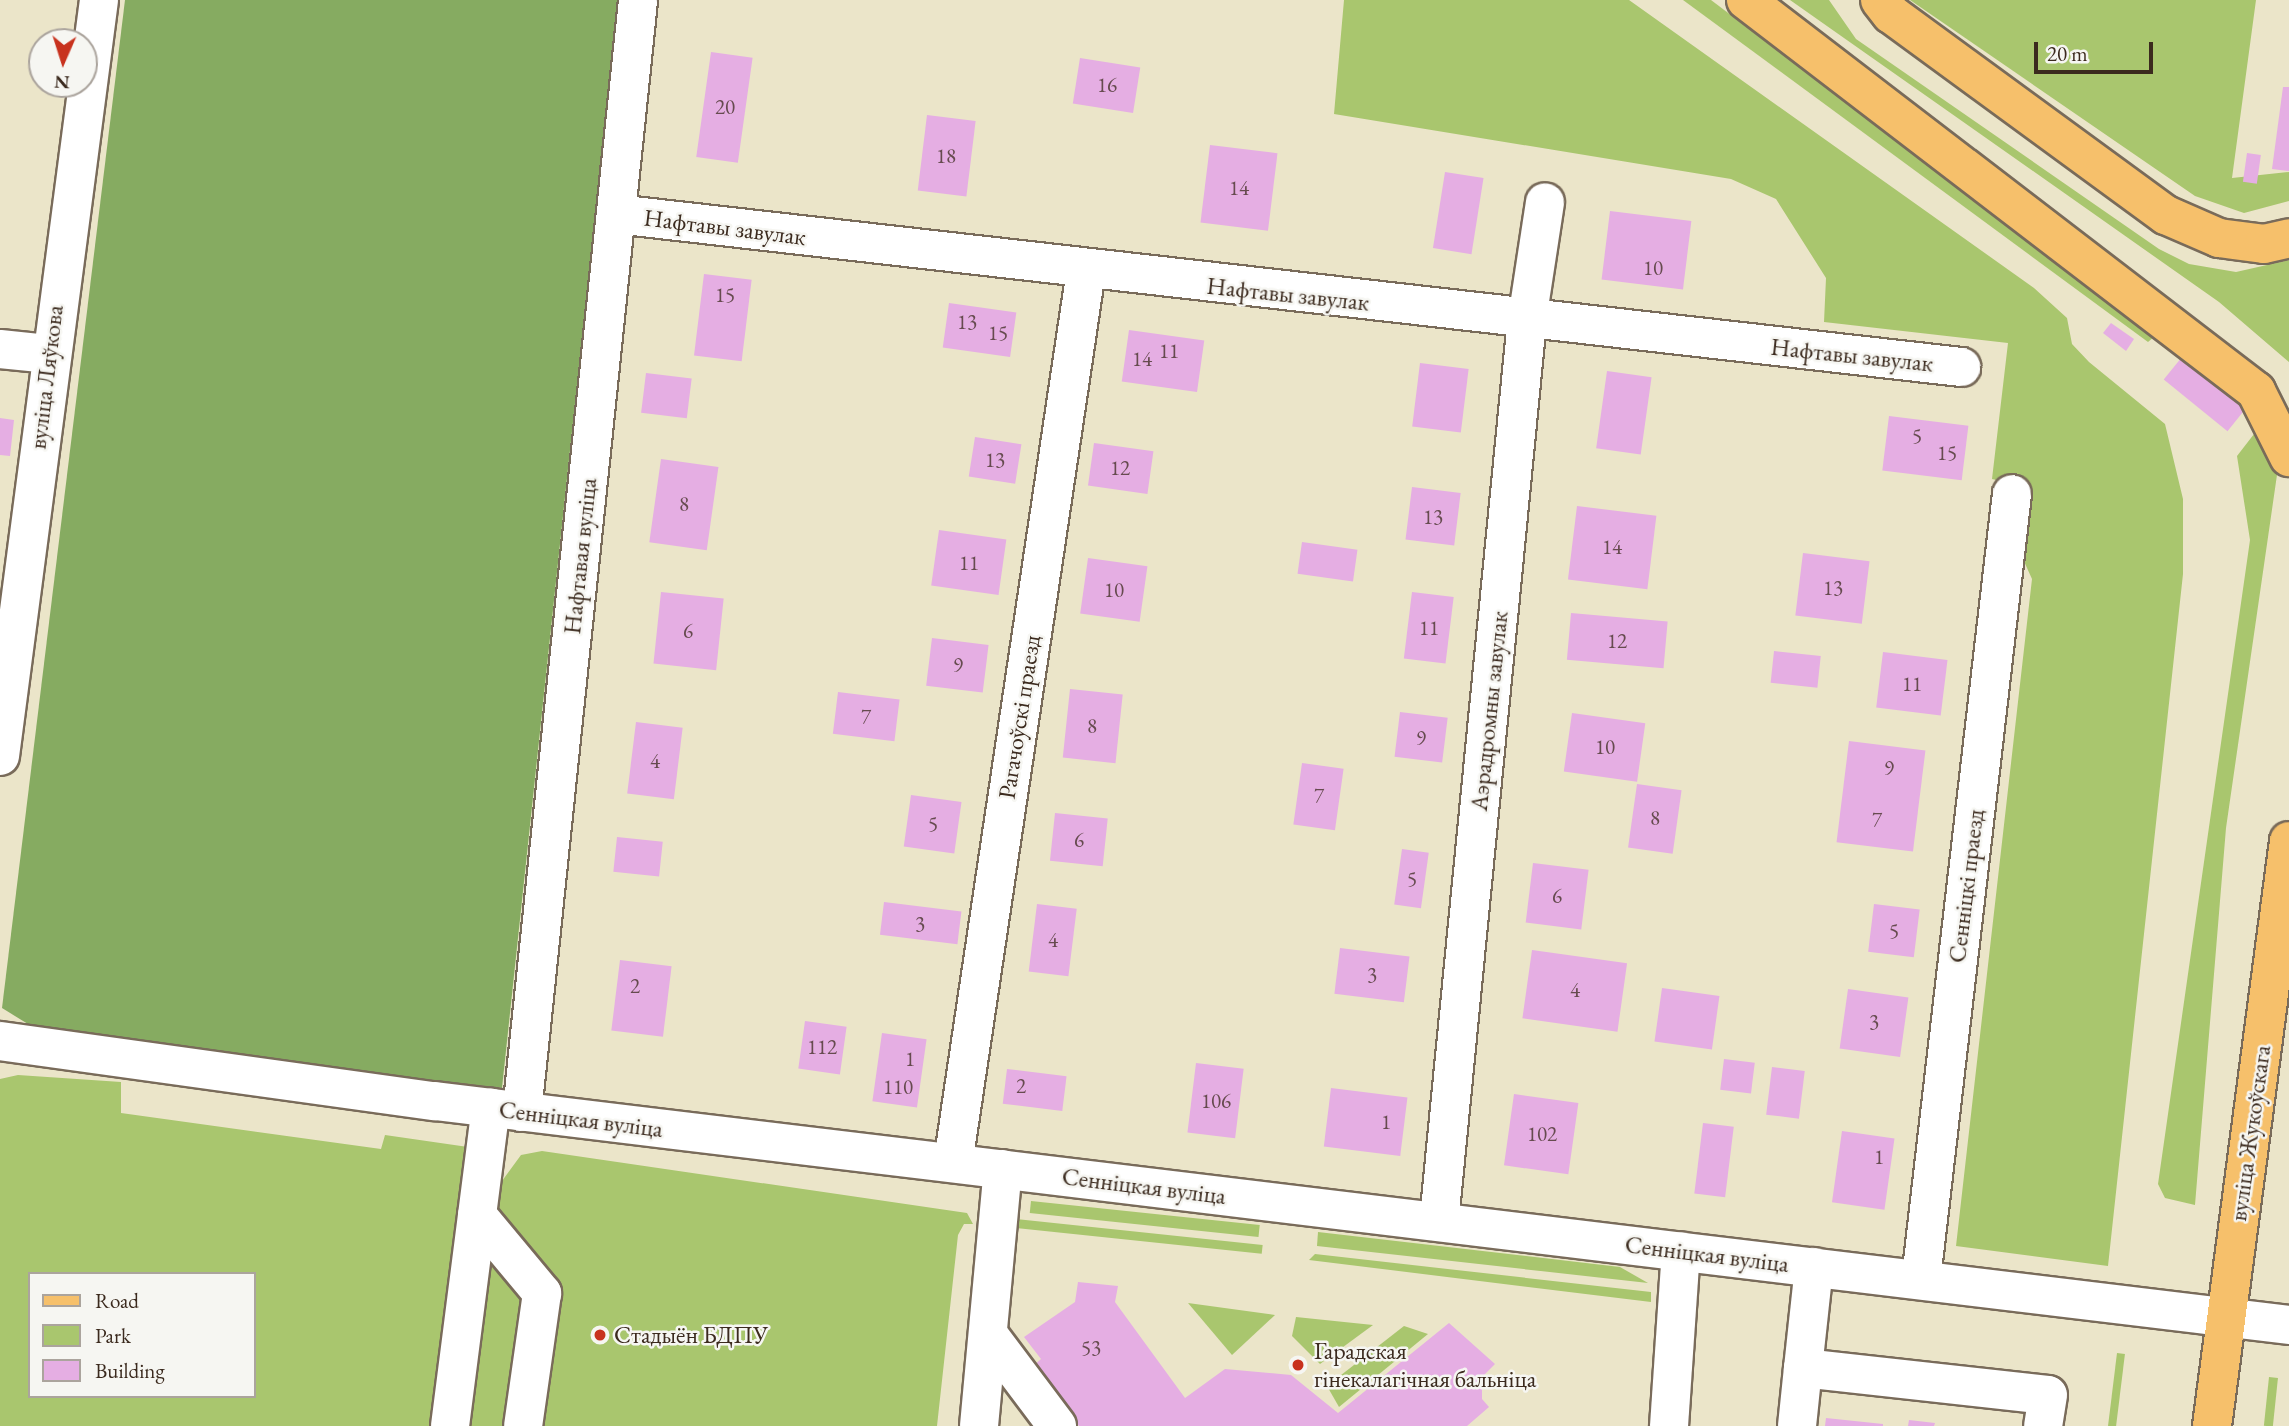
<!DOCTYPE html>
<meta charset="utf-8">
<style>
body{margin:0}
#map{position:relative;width:2289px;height:1426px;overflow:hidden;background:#ebe5c9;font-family:"EB Garamond",serif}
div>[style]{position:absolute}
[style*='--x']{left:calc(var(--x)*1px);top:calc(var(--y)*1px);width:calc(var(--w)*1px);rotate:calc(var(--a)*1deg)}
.green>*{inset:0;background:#a9c66e;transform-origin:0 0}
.forest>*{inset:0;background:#86ab61}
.building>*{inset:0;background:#e5aee3;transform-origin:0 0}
.roads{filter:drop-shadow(2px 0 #796b5a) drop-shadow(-2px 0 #796b5a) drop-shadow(0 2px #796b5a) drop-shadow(0 -2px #796b5a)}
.minor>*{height:38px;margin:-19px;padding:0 19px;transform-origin:19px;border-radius:19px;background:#fff}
.major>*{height:38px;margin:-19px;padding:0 19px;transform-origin:19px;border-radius:19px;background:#f6c06b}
.dots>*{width:19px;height:19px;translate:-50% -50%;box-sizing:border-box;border:4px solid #f6f6f2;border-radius:50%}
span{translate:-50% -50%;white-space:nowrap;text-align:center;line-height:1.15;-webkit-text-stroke:5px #f6f6f2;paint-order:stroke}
.number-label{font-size:21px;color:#664b4f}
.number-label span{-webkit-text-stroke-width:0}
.street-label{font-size:24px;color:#3b2a1e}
.poi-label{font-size:24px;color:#3b2a1e}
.left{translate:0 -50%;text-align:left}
.legend{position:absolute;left:28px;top:1272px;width:228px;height:126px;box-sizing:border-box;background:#f6f6f2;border:2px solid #aba49d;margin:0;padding:9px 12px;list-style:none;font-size:21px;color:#3b2a1e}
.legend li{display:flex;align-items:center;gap:14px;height:35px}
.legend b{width:35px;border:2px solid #aba49d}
.north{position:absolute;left:28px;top:28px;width:70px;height:70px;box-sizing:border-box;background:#f6f6f2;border:2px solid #aba49d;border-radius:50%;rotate:183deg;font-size:19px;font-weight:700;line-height:28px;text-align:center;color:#3b2a1e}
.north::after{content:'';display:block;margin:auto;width:24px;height:32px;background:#c8321e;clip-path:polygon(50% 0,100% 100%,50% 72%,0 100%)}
.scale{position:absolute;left:2034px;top:42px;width:119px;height:32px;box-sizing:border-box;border:4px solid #3b2a1e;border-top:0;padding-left:9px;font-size:21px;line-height:24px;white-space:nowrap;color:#3b2a1e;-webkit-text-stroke:5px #f6f6f2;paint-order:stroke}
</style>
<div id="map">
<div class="green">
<div style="clip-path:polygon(1344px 0,1629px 0,2034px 288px,2067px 318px,2072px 344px,2089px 362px,2165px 424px,2183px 499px,2183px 574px,2108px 1266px,1956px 1246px,2032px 579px,2018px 548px,2027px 487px,1992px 479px,2008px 343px,1824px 322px,1826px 278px,1776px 199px,1731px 179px,1334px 114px)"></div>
<div style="clip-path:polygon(1683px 0,1711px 0,2155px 336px,2148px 342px)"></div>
<div style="clip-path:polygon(1790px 0,1829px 0,1856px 39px,2159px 249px,2189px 264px,2236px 272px,2289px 260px,2289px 362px,2219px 302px)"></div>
<div style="clip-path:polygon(1910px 0,2256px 0,2232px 178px,2289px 172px,2289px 201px,2244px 213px,2195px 196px)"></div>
<div style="clip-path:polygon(2261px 425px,2278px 468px,2226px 828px,2195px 1205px,2165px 1198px,2158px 1184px,2250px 540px,2237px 456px)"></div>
<div style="clip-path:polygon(evenodd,18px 1075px,121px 1082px,121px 1113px,381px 1149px,385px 1135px,468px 1147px,465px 1177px,502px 1181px,521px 1155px,542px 1151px,967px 1213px,973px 1224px,964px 1224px,958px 1235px,937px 1426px,0 1426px,0 1079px,18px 1075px,30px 1274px,254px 1274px,254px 1396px,30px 1396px,30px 1274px)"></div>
<div style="left:1031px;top:1201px;width:230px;height:12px;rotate:6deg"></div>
<div style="left:1016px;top:1219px;width:248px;height:9px;rotate:6deg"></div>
<div style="clip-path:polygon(1318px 1232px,1620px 1267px,1648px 1283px,1317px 1246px)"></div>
<div style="clip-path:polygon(1315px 1254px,1651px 1292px,1651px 1302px,1309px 1260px)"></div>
<div style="clip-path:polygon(1188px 1303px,1275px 1315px,1232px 1355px)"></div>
<div style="clip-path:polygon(1296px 1317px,1373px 1325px,1320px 1364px,1292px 1336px)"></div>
<div style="clip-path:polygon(1404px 1326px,1428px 1334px,1339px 1407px,1327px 1386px)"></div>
<div style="left:2117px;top:1353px;width:8px;height:74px;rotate:7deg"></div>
<div style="left:2269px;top:1377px;width:9px;height:49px;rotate:6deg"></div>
</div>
<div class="forest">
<div style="clip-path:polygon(125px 0,618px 0,502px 1088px,49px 1037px,2px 1008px)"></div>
</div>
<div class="building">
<div style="left:711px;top:52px;width:42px;height:106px;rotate:8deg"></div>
<div style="left:1080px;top:58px;width:61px;height:46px;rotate:9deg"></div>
<div style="clip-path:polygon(2283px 87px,2289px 87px,2289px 171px,2272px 169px)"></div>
<div style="left:927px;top:115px;width:49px;height:76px;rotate:7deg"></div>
<div style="left:1210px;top:145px;width:68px;height:78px;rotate:7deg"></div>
<div style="left:2247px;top:153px;width:14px;height:29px;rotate:8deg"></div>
<div style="left:1445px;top:172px;width:39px;height:77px;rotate:9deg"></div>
<div style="left:1610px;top:211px;width:82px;height:69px;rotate:7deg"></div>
<div style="left:704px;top:274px;width:48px;height:82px;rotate:7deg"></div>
<div style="left:949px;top:303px;width:68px;height:45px;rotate:8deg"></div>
<div style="clip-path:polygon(2111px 323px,2134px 339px,2126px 351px,2103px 333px)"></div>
<div style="left:1129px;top:330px;width:76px;height:52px;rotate:8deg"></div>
<div style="left:2182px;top:357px;width:82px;height:29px;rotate:39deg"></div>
<div style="left:1420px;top:363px;width:49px;height:64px;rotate:7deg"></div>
<div style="left:1607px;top:371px;width:45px;height:78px;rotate:8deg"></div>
<div style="left:646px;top:373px;width:46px;height:40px;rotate:7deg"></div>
<div style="left:1889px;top:416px;width:80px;height:55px;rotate:7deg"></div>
<div style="clip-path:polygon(0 418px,14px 420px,10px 456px,0 455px)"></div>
<div style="left:975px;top:437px;width:47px;height:40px;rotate:9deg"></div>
<div style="left:1094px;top:443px;width:60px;height:43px;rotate:8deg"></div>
<div style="left:661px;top:459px;width:58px;height:84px;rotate:8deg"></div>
<div style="left:1412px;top:487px;width:49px;height:53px;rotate:7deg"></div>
<div style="left:1577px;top:506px;width:80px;height:74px;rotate:7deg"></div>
<div style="left:939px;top:530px;width:68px;height:56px;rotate:8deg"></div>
<div style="left:1302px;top:542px;width:56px;height:32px;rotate:8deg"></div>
<div style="left:1803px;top:553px;width:67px;height:63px;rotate:7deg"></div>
<div style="left:1088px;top:558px;width:60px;height:56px;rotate:8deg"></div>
<div style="left:661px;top:592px;width:63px;height:72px;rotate:6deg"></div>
<div style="left:1412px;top:592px;width:42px;height:67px;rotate:7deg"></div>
<div style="left:1571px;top:613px;width:97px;height:47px;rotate:5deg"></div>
<div style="left:932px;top:638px;width:57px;height:48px;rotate:7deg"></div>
<div style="left:1774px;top:651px;width:47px;height:32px;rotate:6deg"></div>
<div style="left:1883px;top:652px;width:65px;height:56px;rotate:7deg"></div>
<div style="left:1070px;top:689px;width:53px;height:69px;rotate:6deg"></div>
<div style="left:838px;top:692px;width:62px;height:42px;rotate:7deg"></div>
<div style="left:1400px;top:712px;width:48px;height:45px;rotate:7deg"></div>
<div style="left:1572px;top:713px;width:74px;height:59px;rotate:8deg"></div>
<div style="left:636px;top:722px;width:47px;height:72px;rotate:7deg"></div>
<div style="left:1849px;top:741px;width:77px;height:102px;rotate:7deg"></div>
<div style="left:1302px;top:763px;width:42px;height:62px;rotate:8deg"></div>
<div style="left:1637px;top:784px;width:45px;height:64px;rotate:8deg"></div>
<div style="left:911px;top:795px;width:51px;height:52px;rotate:8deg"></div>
<div style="left:1055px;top:813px;width:53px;height:48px;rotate:6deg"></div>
<div style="left:617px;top:837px;width:46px;height:35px;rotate:6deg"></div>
<div style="left:1402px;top:849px;width:27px;height:56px;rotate:8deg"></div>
<div style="left:1533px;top:863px;width:56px;height:60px;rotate:7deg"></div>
<div style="left:884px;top:902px;width:78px;height:33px;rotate:7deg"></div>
<div style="left:1037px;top:904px;width:40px;height:68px;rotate:7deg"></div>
<div style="left:1874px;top:904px;width:46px;height:48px;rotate:7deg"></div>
<div style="left:1340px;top:948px;width:70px;height:46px;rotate:7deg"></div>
<div style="left:1532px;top:950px;width:96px;height:69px;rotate:8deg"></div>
<div style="left:620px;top:960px;width:52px;height:71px;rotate:7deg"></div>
<div style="left:1662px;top:988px;width:58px;height:54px;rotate:8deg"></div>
<div style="left:1848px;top:989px;width:61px;height:60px;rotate:8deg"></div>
<div style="left:805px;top:1021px;width:42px;height:48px;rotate:8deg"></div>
<div style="left:882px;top:1033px;width:45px;height:69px;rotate:8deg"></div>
<div style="left:1724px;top:1059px;width:31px;height:31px;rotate:7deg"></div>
<div style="left:1196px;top:1063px;width:48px;height:70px;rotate:7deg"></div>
<div style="left:1772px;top:1067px;width:33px;height:48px;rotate:7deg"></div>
<div style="left:1007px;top:1069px;width:60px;height:35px;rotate:7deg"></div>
<div style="left:1331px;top:1088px;width:77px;height:59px;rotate:7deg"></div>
<div style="left:1514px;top:1094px;width:65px;height:72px;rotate:8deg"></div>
<div style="left:1703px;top:1123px;width:31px;height:71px;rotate:7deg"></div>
<div style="left:1842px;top:1131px;width:53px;height:72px;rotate:8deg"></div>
<div style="clip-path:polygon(1078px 1282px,1118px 1286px,1115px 1302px,1185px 1398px,1225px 1369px,1291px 1375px,1338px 1413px,1449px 1323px,1495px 1364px,1482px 1377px,1482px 1399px,1489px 1407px,1467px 1426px,1079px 1426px,1033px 1366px,1041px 1359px,1024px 1337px,1075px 1302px)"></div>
<div style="clip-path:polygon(1826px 1418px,1883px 1424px,1883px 1426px,1825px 1426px)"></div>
<div style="clip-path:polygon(1909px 1420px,1935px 1423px,1934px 1426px,1908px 1426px)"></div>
</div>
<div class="roads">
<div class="minor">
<div style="--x:616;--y:214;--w:1354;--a:6.49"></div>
<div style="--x:0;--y:349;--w:48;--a:5.9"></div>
<div style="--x:0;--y:756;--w:762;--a:-82.54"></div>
<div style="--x:0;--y:1041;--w:439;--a:7.9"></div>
<div style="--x:435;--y:1101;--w:1867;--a:6.89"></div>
<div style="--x:522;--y:1112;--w:1118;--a:-84.04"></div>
<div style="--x:953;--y:1163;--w:902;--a:-81.52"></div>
<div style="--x:477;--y:1215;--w:102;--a:50.2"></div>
<div style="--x:542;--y:1293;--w:134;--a:98.1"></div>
<div style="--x:1439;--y:1221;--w:905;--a:-84.42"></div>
<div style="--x:1527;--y:320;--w:119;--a:-81.3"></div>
<div style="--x:1814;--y:1267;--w:102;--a:96.2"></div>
<div style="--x:1803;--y:1368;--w:246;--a:6.3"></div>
<div style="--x:2048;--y:1395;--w:31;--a:99"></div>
<div style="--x:1921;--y:1279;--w:790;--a:-83.39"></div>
<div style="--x:988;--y:1334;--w:115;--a:53.1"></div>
<div style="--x:450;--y:1426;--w:321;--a:-82.7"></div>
<div style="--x:979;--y:1426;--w:258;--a:-84.7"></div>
<div style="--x:1669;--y:1426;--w:175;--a:-86.1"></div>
<div style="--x:1797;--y:1426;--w:58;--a:-84.1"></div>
</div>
<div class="major">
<div style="--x:1746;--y:0;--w:643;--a:37.48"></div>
<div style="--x:2256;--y:391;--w:74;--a:63.4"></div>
<div style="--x:1880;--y:0;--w:18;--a:52"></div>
<div style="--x:1891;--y:14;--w:341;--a:36.2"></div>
<div style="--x:2166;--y:215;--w:58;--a:23.5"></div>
<div style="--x:2219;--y:238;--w:45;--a:7.6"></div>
<div style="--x:2264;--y:244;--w:26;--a:-13"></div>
<div style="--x:2212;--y:1426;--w:590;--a:-82.5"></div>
</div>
</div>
<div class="dots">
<div style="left:600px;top:1335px;background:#c8321e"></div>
<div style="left:1298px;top:1365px;background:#c8321e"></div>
</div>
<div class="number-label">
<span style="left:1107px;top:85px">16</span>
<span style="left:725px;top:107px">20</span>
<span style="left:946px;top:156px">18</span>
<span style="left:1239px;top:188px">14</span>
<span style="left:1653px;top:268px">10</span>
<span style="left:725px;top:295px">15</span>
<span style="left:967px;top:322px">13</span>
<span style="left:998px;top:333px">15</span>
<span style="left:1169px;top:351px">11</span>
<span style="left:1142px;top:359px">14</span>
<span style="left:1917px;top:436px">5</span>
<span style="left:1947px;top:453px">15</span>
<span style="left:995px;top:460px">13</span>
<span style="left:1120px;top:468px">12</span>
<span style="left:684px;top:504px">8</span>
<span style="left:1433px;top:517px">13</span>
<span style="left:1612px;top:547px">14</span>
<span style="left:969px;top:563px">11</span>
<span style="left:1833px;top:588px">13</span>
<span style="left:1114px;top:590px">10</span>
<span style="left:1429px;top:628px">11</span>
<span style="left:688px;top:631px">6</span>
<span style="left:1617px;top:641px">12</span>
<span style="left:958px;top:665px">9</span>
<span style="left:1912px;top:684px">11</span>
<span style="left:866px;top:717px">7</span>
<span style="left:1092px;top:726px">8</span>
<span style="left:1421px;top:738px">9</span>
<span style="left:1605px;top:747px">10</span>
<span style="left:655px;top:761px">4</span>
<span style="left:1889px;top:768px">9</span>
<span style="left:1319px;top:796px">7</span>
<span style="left:1655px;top:818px">8</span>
<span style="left:1877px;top:820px">7</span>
<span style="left:933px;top:824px">5</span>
<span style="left:1079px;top:840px">6</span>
<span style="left:1412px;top:879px">5</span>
<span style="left:1557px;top:896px">6</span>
<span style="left:920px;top:924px">3</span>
<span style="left:1894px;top:931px">5</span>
<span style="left:1053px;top:940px">4</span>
<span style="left:1372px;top:975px">3</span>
<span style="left:635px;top:986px">2</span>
<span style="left:1575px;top:990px">4</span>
<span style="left:1874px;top:1022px">3</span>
<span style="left:822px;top:1047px">112</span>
<span style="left:910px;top:1059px">1</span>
<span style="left:1021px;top:1086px">2</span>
<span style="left:898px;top:1087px">110</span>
<span style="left:1216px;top:1101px">106</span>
<span style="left:1386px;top:1122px">1</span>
<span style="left:1542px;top:1134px">102</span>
<span style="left:1879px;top:1157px">1</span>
<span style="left:1091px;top:1348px">53</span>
</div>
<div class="street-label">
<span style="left:725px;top:227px;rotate:7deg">Нафтавы завулак</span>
<span style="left:1288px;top:294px;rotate:6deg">Нафтавы завулак</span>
<span style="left:1852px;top:355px;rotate:6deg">Нафтавы завулак</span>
<span style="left:46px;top:377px;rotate:-83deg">вуліца Ляўкова</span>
<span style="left:580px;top:556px;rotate:-84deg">Нафтавая вуліца</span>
<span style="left:1489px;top:711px;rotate:-84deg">Аэрадромны завулак</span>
<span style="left:1019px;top:717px;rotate:-81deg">Рагачоўскі праезд</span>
<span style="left:1966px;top:886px;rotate:-83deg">Сенніцкі праезд</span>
<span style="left:581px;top:1119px;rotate:7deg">Сенніцкая вуліца</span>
<span style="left:2250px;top:1133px;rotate:-82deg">вуліца Жукоўскага</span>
<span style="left:1144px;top:1186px;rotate:7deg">Сенніцкая вуліца</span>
<span style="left:1707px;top:1254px;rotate:7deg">Сенніцкая вуліца</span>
</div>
<div class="poi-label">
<span class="left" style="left:614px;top:1335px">Стадыён БДПУ</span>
<span class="left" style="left:1314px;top:1365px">Гарадская<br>гінекалагічная бальніца</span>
</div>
<ul class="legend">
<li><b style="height:9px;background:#f6c06b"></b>Road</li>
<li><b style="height:19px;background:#a9c66e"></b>Park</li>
<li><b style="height:19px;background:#e5aee3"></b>Building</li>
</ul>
<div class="north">N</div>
<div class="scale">20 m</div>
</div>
